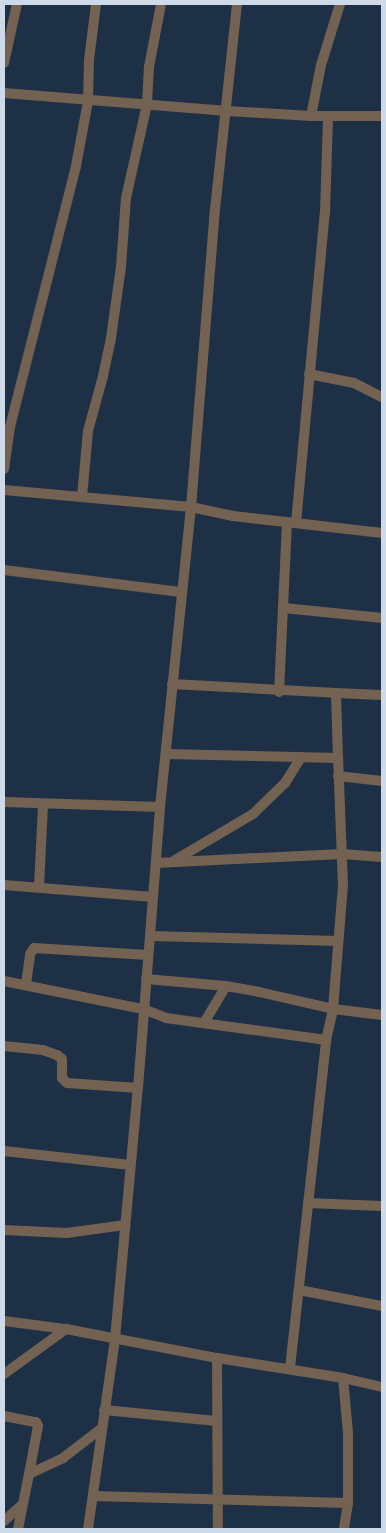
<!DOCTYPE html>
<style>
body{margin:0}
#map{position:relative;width:386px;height:1533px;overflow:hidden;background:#1e3045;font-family:"PT Sans",sans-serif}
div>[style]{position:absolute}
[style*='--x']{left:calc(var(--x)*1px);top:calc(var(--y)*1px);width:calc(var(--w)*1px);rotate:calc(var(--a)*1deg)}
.street>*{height:10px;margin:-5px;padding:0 5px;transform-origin:5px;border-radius:5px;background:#736152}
span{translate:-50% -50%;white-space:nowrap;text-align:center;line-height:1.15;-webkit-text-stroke:4px #101821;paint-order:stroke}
.frame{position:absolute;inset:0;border:5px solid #cedae8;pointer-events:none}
</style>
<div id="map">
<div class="street">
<div style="--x:4;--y:63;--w:60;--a:-77.6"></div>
<div style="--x:4;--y:93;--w:224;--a:4.6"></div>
<div style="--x:227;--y:111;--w:84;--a:3.4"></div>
<div style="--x:311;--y:116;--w:71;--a:0"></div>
<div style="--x:311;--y:116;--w:52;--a:-78.9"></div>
<div style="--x:321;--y:65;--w:64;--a:-72.7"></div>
<div style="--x:309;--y:374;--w:46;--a:11.3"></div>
<div style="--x:354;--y:383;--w:31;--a:27"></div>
<div style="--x:4;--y:469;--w:42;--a:-81.9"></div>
<div style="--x:10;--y:427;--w:269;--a:-75.8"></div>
<div style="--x:76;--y:166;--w:66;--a:-79.5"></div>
<div style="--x:88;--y:101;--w:41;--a:-88.6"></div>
<div style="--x:89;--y:60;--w:56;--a:-82.9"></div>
<div style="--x:4;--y:490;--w:188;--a:5.2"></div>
<div style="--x:191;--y:507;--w:43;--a:12.1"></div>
<div style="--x:233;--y:516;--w:150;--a:6.5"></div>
<div style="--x:82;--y:497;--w:66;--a:-84.8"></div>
<div style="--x:88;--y:431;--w:57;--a:-74.7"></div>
<div style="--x:103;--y:376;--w:39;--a:-78"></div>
<div style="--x:111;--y:338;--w:72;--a:-82"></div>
<div style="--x:121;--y:267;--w:69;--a:-85.9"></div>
<div style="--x:126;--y:198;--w:96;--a:-77.4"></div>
<div style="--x:147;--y:104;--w:37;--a:-87"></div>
<div style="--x:149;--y:67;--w:64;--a:-79.2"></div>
<div style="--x:296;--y:523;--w:311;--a:-84.7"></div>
<div style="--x:325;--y:213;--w:97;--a:-88.2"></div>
<div style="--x:4;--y:570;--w:178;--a:7.1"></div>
<div style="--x:284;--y:608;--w:99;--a:5.8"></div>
<div style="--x:172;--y:684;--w:164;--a:3.1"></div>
<div style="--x:279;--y:692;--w:170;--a:-87.3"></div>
<div style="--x:166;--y:754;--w:172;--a:1.3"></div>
<div style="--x:338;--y:758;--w:65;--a:-91.8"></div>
<div style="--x:336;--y:693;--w:46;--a:2.5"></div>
<div style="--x:338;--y:776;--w:44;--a:6.5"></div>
<div style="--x:4;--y:802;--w:156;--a:1.8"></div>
<div style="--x:175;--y:860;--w:91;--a:-30.5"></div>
<div style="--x:253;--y:814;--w:45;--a:-44.1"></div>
<div style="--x:285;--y:783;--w:31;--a:-58"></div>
<div style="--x:156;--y:863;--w:186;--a:-2.8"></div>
<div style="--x:342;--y:854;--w:40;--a:4.3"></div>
<div style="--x:4;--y:885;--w:149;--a:4.6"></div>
<div style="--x:39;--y:887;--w:83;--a:-87.2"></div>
<div style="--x:150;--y:936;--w:188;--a:1.5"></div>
<div style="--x:146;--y:979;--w:80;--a:5"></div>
<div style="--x:226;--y:986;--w:34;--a:10"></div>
<div style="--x:259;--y:992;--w:76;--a:12.9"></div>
<div style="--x:333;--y:1009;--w:49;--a:7"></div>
<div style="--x:4;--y:981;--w:142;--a:11.4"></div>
<div style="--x:143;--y:1009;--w:25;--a:21"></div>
<div style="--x:166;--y:1018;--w:162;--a:7.8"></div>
<div style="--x:26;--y:984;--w:30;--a:-82"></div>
<div style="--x:30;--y:954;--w:7;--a:-56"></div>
<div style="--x:34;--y:948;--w:114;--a:3.5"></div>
<div style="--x:204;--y:1023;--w:43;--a:-59.3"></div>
<div style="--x:4;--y:1046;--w:39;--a:6"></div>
<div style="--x:43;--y:1050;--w:15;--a:20"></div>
<div style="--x:57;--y:1055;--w:6;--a:39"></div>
<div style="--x:62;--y:1059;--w:19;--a:90"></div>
<div style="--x:62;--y:1078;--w:7;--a:45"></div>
<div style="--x:67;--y:1083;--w:71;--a:4"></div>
<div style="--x:4;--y:1151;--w:127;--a:6.3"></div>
<div style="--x:308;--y:1203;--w:74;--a:2.3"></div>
<div style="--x:4;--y:1230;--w:63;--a:2.7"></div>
<div style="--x:67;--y:1233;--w:59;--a:-7.9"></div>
<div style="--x:299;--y:1290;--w:85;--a:10.9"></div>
<div style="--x:4;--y:1321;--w:63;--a:7.4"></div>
<div style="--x:66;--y:1329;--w:154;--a:10.9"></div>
<div style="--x:217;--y:1358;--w:128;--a:9"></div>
<div style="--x:343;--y:1378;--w:40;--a:13"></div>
<div style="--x:217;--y:1358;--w:171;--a:89.7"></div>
<div style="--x:290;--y:1368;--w:330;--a:-83.7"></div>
<div style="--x:326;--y:1040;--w:32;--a:-77"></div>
<div style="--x:333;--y:1009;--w:123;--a:-85.4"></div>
<div style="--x:343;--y:886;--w:128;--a:-92.2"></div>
<div style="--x:4;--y:1374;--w:77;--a:-36"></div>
<div style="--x:343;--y:1378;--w:55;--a:84.8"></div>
<div style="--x:348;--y:1433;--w:70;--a:90"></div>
<div style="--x:348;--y:1503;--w:26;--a:99"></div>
<div style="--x:104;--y:1410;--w:113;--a:5.6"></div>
<div style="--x:4;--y:1416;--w:33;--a:11"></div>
<div style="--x:36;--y:1422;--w:4;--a:63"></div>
<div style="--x:38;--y:1426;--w:49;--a:100.6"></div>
<div style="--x:93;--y:1496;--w:255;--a:1.6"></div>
<div style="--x:4;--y:1521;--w:25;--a:-42"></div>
<div style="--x:18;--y:1529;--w:56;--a:-78.7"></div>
<div style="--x:29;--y:1474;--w:38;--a:-25"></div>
<div style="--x:63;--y:1458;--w:49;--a:-37.6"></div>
<div style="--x:88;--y:1529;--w:192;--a:-81.9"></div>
<div style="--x:115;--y:1339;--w:252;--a:-84.8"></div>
<div style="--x:138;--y:1088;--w:282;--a:-85.5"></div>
<div style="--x:160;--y:807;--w:302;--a:-84.1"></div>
<div style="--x:191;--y:507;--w:289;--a:-85.4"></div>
<div style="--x:214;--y:219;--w:216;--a:-83.9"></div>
</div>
<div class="frame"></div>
</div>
